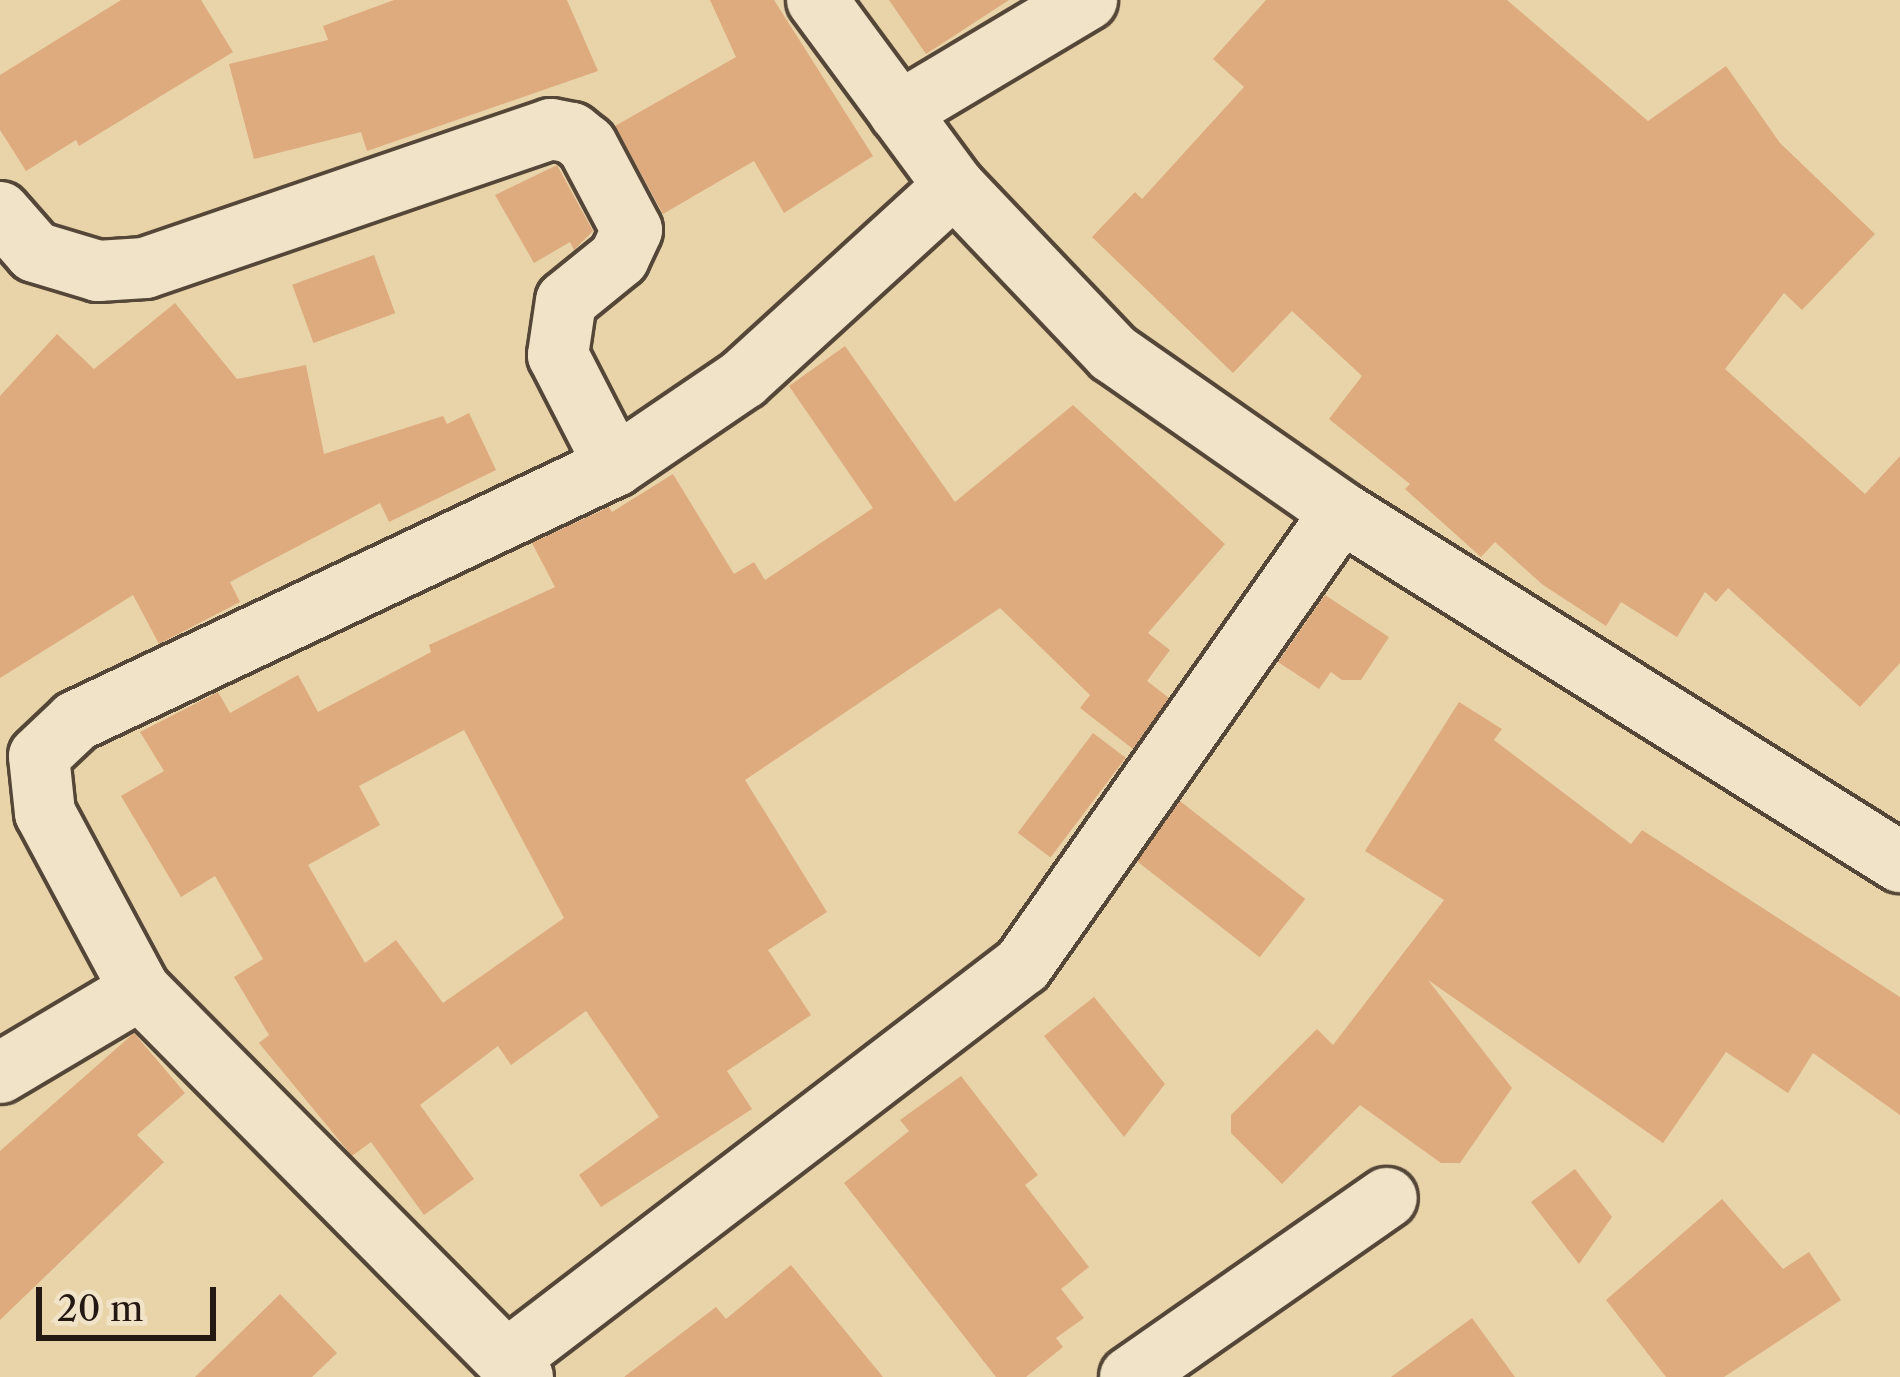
<!DOCTYPE html>
<style>
body{margin:0}
#map{position:relative;width:1900px;height:1377px;overflow:hidden;background:#e9d4a9;font-family:"Libre Caslon Text",serif}
div>[style]{position:absolute}
[style*='--x']{left:calc(var(--x)*1px);top:calc(var(--y)*1px);width:calc(var(--w)*1px);rotate:calc(var(--a)*1deg)}
.building>*{inset:0;background:#deab7e;transform-origin:0 0}
.roads{filter:drop-shadow(3px 0 #554738) drop-shadow(-3px 0 #554738) drop-shadow(0 3px #554738) drop-shadow(0 -3px #554738)}
.street>*{height:60px;margin:-30px;padding:0 30px;transform-origin:30px;border-radius:30px;background:#f1e3c7}
span{translate:-50% -50%;white-space:nowrap;text-align:center;line-height:1.15;-webkit-text-stroke:10px #f1e3c7;paint-order:stroke}
.scale{position:absolute;left:36px;top:1287px;width:180px;height:54px;box-sizing:border-box;border:6px solid #241813;border-top:0;padding-left:15px;font-size:36px;line-height:42px;white-space:nowrap;color:#241813;-webkit-text-stroke:9px #f1e3c7;paint-order:stroke}
</style>
<div id="map">
<div class="building">
<div style="clip-path:polygon(121px 0,201px 0,233px 52px,79px 146px,76px 140px,26px 171px,0 130px,0 75px)"></div>
<div style="clip-path:polygon(394px 0,567px 0,598px 71px,367px 151px,361px 132px,254px 159px,229px 64px,328px 40px,323px 26px)"></div>
<div style="clip-path:polygon(710px 0,774px 0,873px 156px,784px 213px,754px 161px,663px 214px,615px 126px,736px 57px)"></div>
<div style="clip-path:polygon(889px 0,1009px 0,926px 54px)"></div>
<div style="clip-path:polygon(1266px 0,1507px 0,1648px 121px,1726px 66px,1780px 143px,1875px 234px,1802px 310px,1784px 293px,1725px 369px,1865px 494px,1900px 456px,1900px 663px,1860px 707px,1728px 588px,1716px 602px,1705px 592px,1677px 637px,1621px 602px,1606px 626px,1543px 585px,1495px 542px,1481px 557px,1405px 489px,1410px 484px,1329px 419px,1362px 376px,1292px 311px,1233px 373px,1092px 237px,1135px 192px,1142px 199px,1244px 87px,1213px 59px)"></div>
<div style="clip-path:polygon(557px 165px,593px 231px,574px 250px,570px 242px,534px 263px,495px 195px)"></div>
<div style="left:374px;top:255px;width:62px;height:87px;rotate:70deg"></div>
<div style="clip-path:polygon(175px 303px,237px 379px,306px 365px,324px 454px,443px 416px,447px 424px,469px 413px,496px 470px,389px 522px,380px 503px,230px 582px,240px 602px,159px 644px,133px 595px,0 678px,0 396px,57px 334px,94px 369px)"></div>
<div style="clip-path:polygon(evenodd,845px 346px,955px 502px,1073px 405px,1225px 544px,1148px 633px,1170px 650px,1147px 681px,1169px 698px,1133px 749px,1080px 708px,1090px 695px,1000px 608px,745px 780px,827px 912px,768px 950px,811px 1015px,727px 1071px,752px 1109px,601px 1207px,579px 1175px,659px 1117px,586px 1011px,511px 1065px,498px 1046px,420px 1105px,474px 1179px,424px 1215px,371px 1142px,352px 1156px,259px 1043px,269px 1035px,234px 977px,263px 959px,215px 876px,181px 897px,121px 796px,164px 771px,140px 732px,218px 692px,230px 713px,298px 675px,318px 712px,431px 652px,429px 645px,555px 587px,532px 543px,609px 507px,612px 512px,673px 474px,734px 574px,754px 562px,765px 580px,873px 508px,789px 386px,845px 346px,464px 730px,564px 918px,443px 1003px,396px 940px,365px 963px,308px 865px,380px 825px,359px 786px,464px 730px)"></div>
<div style="clip-path:polygon(1325px 595px,1389px 637px,1361px 680px,1342px 680px,1331px 672px,1319px 689px,1278px 662px)"></div>
<div style="clip-path:polygon(1459px 702px,1502px 729px,1494px 740px,1631px 844px,1642px 830px,1900px 997px,1900px 1115px,1813px 1053px,1788px 1093px,1726px 1052px,1663px 1143px,1428px 980px,1512px 1088px,1460px 1163px,1441px 1163px,1360px 1105px,1282px 1184px,1231px 1133px,1231px 1115px,1317px 1029px,1333px 1045px,1444px 900px,1365px 851px)"></div>
<div style="left:1093px;top:733px;width:41px;height:125px;rotate:37deg"></div>
<div style="left:1180px;top:801px;width:159px;height:74px;rotate:38deg"></div>
<div style="clip-path:polygon(1094px 997px,1165px 1084px,1124px 1137px,1044px 1036px)"></div>
<div style="clip-path:polygon(134px 1033px,185px 1093px,137px 1135px,164px 1162px,0 1320px,0 1151px)"></div>
<div style="clip-path:polygon(961px 1076px,1038px 1175px,1025px 1185px,1089px 1267px,1061px 1289px,1084px 1318px,1056px 1338px,1063px 1347px,1026px 1377px,996px 1377px,844px 1183px,909px 1131px,900px 1120px)"></div>
<div style="clip-path:polygon(1575px 1169px,1612px 1217px,1579px 1264px,1531px 1202px)"></div>
<div style="clip-path:polygon(1722px 1199px,1783px 1269px,1809px 1252px,1841px 1300px,1724px 1377px,1666px 1377px,1606px 1300px)"></div>
<div style="clip-path:polygon(791px 1265px,883px 1377px,624px 1377px,716px 1307px,726px 1319px)"></div>
<div style="clip-path:polygon(280px 1294px,337px 1353px,312px 1377px,195px 1377px)"></div>
<div style="clip-path:polygon(1472px 1318px,1515px 1377px,1391px 1377px)"></div>
</div>
<div class="roads">
<div class="street">
<div style="--x:817;--y:0;--w:231;--a:53.6"></div>
<div style="--x:954;--y:186;--w:231;--a:46.4"></div>
<div style="--x:1113;--y:353;--w:278;--a:34.9"></div>
<div style="--x:1341;--y:512;--w:660;--a:32.05"></div>
<div style="--x:899;--y:112;--w:219;--a:-30.8"></div>
<div style="--x:0;--y:212;--w:53;--a:48.8"></div>
<div style="--x:35;--y:252;--w:66;--a:16.8"></div>
<div style="--x:98;--y:271;--w:47;--a:-3.7"></div>
<div style="--x:145;--y:268;--w:429;--a:-18.9"></div>
<div style="--x:551;--y:129;--w:21;--a:11"></div>
<div style="--x:572;--y:133;--w:19;--a:39"></div>
<div style="--x:587;--y:145;--w:96;--a:62.1"></div>
<div style="--x:632;--y:230;--w:31;--a:115"></div>
<div style="--x:619;--y:258;--w:68;--a:140.9"></div>
<div style="--x:566;--y:301;--w:55;--a:98.4"></div>
<div style="--x:558;--y:355;--w:125;--a:62.8"></div>
<div style="--x:0;--y:1073;--w:163;--a:-30.7"></div>
<div style="--x:508;--y:1359;--w:648;--a:-37.42"></div>
<div style="--x:1023;--y:965;--w:553;--a:-54.93"></div>
<div style="--x:523;--y:1377;--w:544;--a:-134.7"></div>
<div style="--x:140;--y:990;--w:201;--a:-118.2"></div>
<div style="--x:45;--y:813;--w:57;--a:-96"></div>
<div style="--x:39;--y:756;--w:51;--a:-43.4"></div>
<div style="--x:76;--y:721;--w:596;--a:-25.32"></div>
<div style="--x:615;--y:466;--w:155;--a:-34.2"></div>
<div style="--x:743;--y:379;--w:286;--a:-42.4"></div>
<div style="--x:1130;--y:1377;--w:313;--a:-34.9"></div>
</div>
</div>
<div class="scale">20 m</div>
</div>
